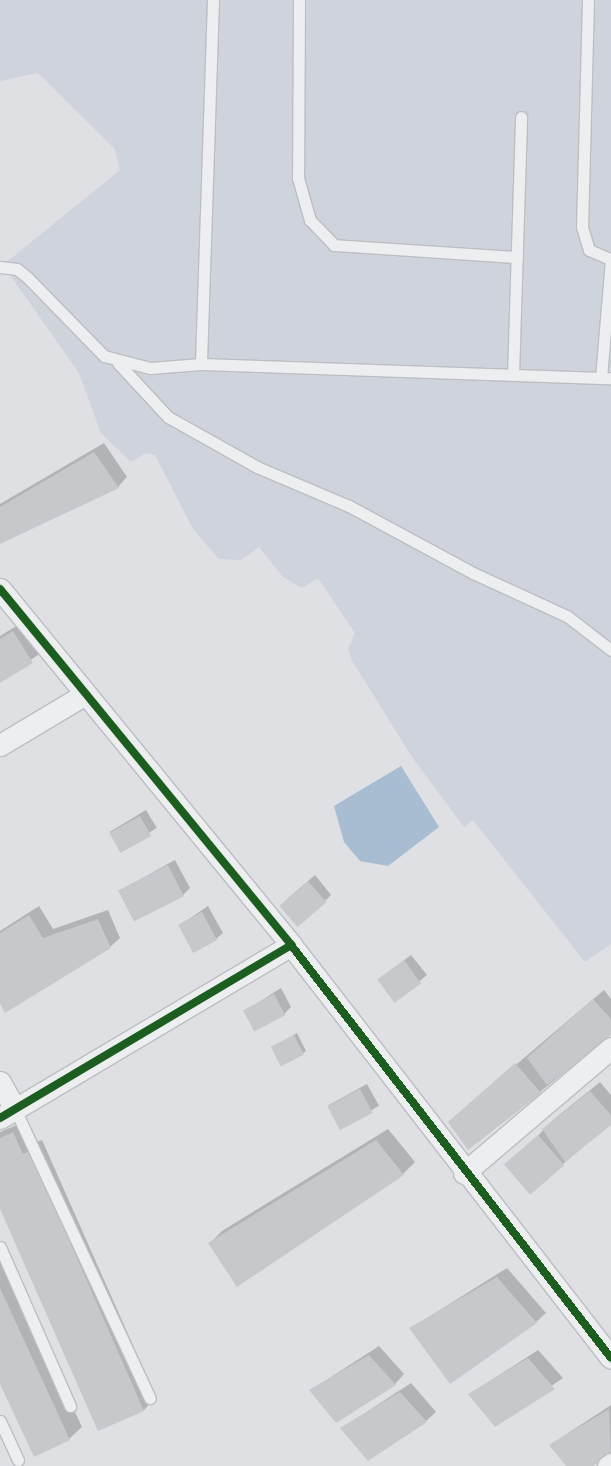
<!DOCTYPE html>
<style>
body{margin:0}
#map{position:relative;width:611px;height:1466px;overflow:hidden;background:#dee0e4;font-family:"Nunito Sans",sans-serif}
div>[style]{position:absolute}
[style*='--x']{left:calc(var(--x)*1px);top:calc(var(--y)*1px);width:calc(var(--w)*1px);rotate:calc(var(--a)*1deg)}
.built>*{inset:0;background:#cfd3db}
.water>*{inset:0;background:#a8bcd2}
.shadow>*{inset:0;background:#0003;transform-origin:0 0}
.building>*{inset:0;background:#c6c8cc;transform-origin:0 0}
.roads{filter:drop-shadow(1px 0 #bcbec2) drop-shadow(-1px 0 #bcbec2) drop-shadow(0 1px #bcbec2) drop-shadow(0 -1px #bcbec2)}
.lane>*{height:11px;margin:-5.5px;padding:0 5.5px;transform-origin:5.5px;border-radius:5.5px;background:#edeef0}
.street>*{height:21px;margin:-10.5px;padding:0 10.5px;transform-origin:10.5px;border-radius:10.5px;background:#edeef0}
.cycleway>*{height:8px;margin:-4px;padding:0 4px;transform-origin:4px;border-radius:4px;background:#1b5e20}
span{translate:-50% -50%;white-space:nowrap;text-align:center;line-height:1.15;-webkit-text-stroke:4px #eaeef5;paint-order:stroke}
</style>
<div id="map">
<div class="built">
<div style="clip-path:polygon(0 0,611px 0,611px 944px,585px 962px,473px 820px,464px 827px,412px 757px,351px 659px,348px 649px,355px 633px,318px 578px,302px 588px,283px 577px,259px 547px,241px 560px,219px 559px,193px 529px,155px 455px,146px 453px,131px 462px,101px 433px,79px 373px,3px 265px,120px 170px,115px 149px,38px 73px,0 81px)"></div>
</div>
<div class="water">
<div style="clip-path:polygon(401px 766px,439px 827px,388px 866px,360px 861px,344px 842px,334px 806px)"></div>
</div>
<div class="shadow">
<div style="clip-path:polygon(104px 443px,127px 477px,118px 487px,0 543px,0 504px)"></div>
<div style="clip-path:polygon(23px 622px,42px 652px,0 682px,0 636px)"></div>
<div style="left:146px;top:810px;width:21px;height:42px;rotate:59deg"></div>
<div style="clip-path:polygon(175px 860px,190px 888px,183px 895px,119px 891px)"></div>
<div style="clip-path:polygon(315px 875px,331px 895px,325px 901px,287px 899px)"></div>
<div style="clip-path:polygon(39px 906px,53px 929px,108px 910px,120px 938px,110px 947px,0 1000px,0 931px)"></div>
<div style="clip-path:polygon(208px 906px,223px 933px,216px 939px,180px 925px)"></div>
<div style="clip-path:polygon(411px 955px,427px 975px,396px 1001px,386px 974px)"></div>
<div style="clip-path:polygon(281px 988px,291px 1007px,284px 1014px,245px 1011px)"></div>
<div style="clip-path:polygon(604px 990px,611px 999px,611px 1034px,540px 1092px,459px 1113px)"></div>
<div style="clip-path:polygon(297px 1033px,306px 1051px,303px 1053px,273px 1047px)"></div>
<div style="clip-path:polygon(600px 1082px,611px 1095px,611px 1123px,563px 1164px,508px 1167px,553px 1120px)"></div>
<div style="left:367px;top:1084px;width:25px;height:44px;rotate:61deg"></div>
<div style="clip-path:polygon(26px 1121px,36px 1142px,42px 1140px,156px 1397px,144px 1410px,98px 1430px,0 1206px,0 1132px)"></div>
<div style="clip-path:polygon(388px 1129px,415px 1162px,403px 1174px,210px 1243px,222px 1231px)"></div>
<div style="clip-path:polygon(0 1251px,82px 1427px,69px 1439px,34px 1455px,0 1381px)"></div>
<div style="clip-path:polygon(507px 1268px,546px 1313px,536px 1322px,411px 1328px)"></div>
<div style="clip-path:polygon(379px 1346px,404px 1374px,395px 1384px,311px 1390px)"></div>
<div style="clip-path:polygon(538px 1350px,563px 1378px,495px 1425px,470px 1394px)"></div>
<div style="clip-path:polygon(411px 1383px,436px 1412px,426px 1421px,342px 1428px)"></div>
<div style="clip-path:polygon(611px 1405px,611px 1453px,591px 1466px,568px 1466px,550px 1445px)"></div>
</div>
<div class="building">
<div style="clip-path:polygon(94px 452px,119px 488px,0 544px,0 507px)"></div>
<div style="clip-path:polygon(13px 631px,33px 663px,0 683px,0 639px)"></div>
<div style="left:140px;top:816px;width:23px;height:35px;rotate:61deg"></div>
<div style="left:168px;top:865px;width:35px;height:56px;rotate:63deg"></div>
<div style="left:308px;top:881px;width:28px;height:38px;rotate:49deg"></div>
<div style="left:202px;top:912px;width:32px;height:27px;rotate:62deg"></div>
<div style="clip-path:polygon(29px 915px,43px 938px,98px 919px,111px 948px,5px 1013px,0 1003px,0 933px)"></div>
<div style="left:404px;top:960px;width:29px;height:33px;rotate:54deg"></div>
<div style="left:274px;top:994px;width:24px;height:35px;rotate:62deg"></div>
<div style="clip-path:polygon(593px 999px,611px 1019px,611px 1035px,547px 1085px,527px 1058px)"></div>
<div style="left:294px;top:1035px;width:22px;height:26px;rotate:63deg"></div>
<div style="clip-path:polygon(515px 1063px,541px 1093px,468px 1150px,448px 1122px)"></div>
<div style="left:360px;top:1089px;width:27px;height:37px;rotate:62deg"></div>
<div style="clip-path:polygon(590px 1091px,611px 1115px,611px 1125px,565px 1162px,542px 1129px)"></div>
<div style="clip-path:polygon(13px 1132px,23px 1154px,30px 1151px,144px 1411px,98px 1431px,0 1209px,0 1138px)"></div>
<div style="left:538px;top:1135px;width:40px;height:45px;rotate:49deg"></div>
<div style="clip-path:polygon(376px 1140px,404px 1175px,237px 1287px,208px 1243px)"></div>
<div style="clip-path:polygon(497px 1277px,537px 1323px,450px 1384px,409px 1328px)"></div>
<div style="clip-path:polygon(0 1288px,70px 1440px,34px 1457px,0 1384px)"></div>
<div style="clip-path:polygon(369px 1355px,396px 1385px,336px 1423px,309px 1390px)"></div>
<div style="clip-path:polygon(528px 1358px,555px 1389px,495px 1427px,468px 1394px)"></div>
<div style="clip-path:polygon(400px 1392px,427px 1422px,368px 1461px,340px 1428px)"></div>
<div style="clip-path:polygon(609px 1409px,611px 1455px,593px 1466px,566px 1466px,549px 1445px)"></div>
</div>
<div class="roads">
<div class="lane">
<div style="--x:213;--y:0;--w:364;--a:91.9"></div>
<div style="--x:201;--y:364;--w:410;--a:2"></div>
<div style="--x:299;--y:0;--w:178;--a:90.3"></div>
<div style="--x:298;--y:178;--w:44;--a:74.1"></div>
<div style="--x:310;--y:220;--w:35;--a:46"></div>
<div style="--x:334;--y:245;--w:183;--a:3.8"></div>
<div style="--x:588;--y:0;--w:227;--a:91.5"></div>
<div style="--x:582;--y:227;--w:24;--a:73"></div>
<div style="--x:589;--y:250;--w:23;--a:23"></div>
<div style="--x:0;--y:267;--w:17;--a:7"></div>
<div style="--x:17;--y:269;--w:14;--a:39"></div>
<div style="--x:28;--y:278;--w:109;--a:45.7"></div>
<div style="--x:104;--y:356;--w:48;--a:14.6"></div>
<div style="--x:150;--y:368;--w:51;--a:-4.5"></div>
<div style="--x:118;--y:363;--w:74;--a:47.2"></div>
<div style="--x:168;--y:417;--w:102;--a:29.3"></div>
<div style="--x:257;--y:467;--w:100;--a:23"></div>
<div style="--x:349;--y:506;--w:141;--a:28.4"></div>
<div style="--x:473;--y:573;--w:103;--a:24.6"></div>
<div style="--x:567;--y:616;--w:56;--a:37.7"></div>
<div style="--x:513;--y:375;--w:258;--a:-88.2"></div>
<div style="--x:601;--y:378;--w:119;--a:-85.2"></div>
<div style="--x:15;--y:1109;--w:319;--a:65"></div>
<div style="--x:0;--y:1247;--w:174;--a:66.2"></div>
<div style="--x:0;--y:1421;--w:43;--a:65.2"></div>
</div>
<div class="street">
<div style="--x:0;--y:589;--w:460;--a:50.7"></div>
<div style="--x:291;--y:945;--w:522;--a:52.23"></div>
<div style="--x:0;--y:745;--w:98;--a:-30.8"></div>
<div style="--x:0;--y:1082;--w:31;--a:61"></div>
<div style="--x:0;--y:1118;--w:339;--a:-30.7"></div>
<div style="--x:464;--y:1173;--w:193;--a:-40.4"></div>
<div style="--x:608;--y:1466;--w:4;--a:-34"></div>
</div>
</div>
<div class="cycleway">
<div style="--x:0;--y:589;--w:460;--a:50.7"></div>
<div style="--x:291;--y:945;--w:522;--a:52.23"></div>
<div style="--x:0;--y:1118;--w:339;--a:-30.7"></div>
</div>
</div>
